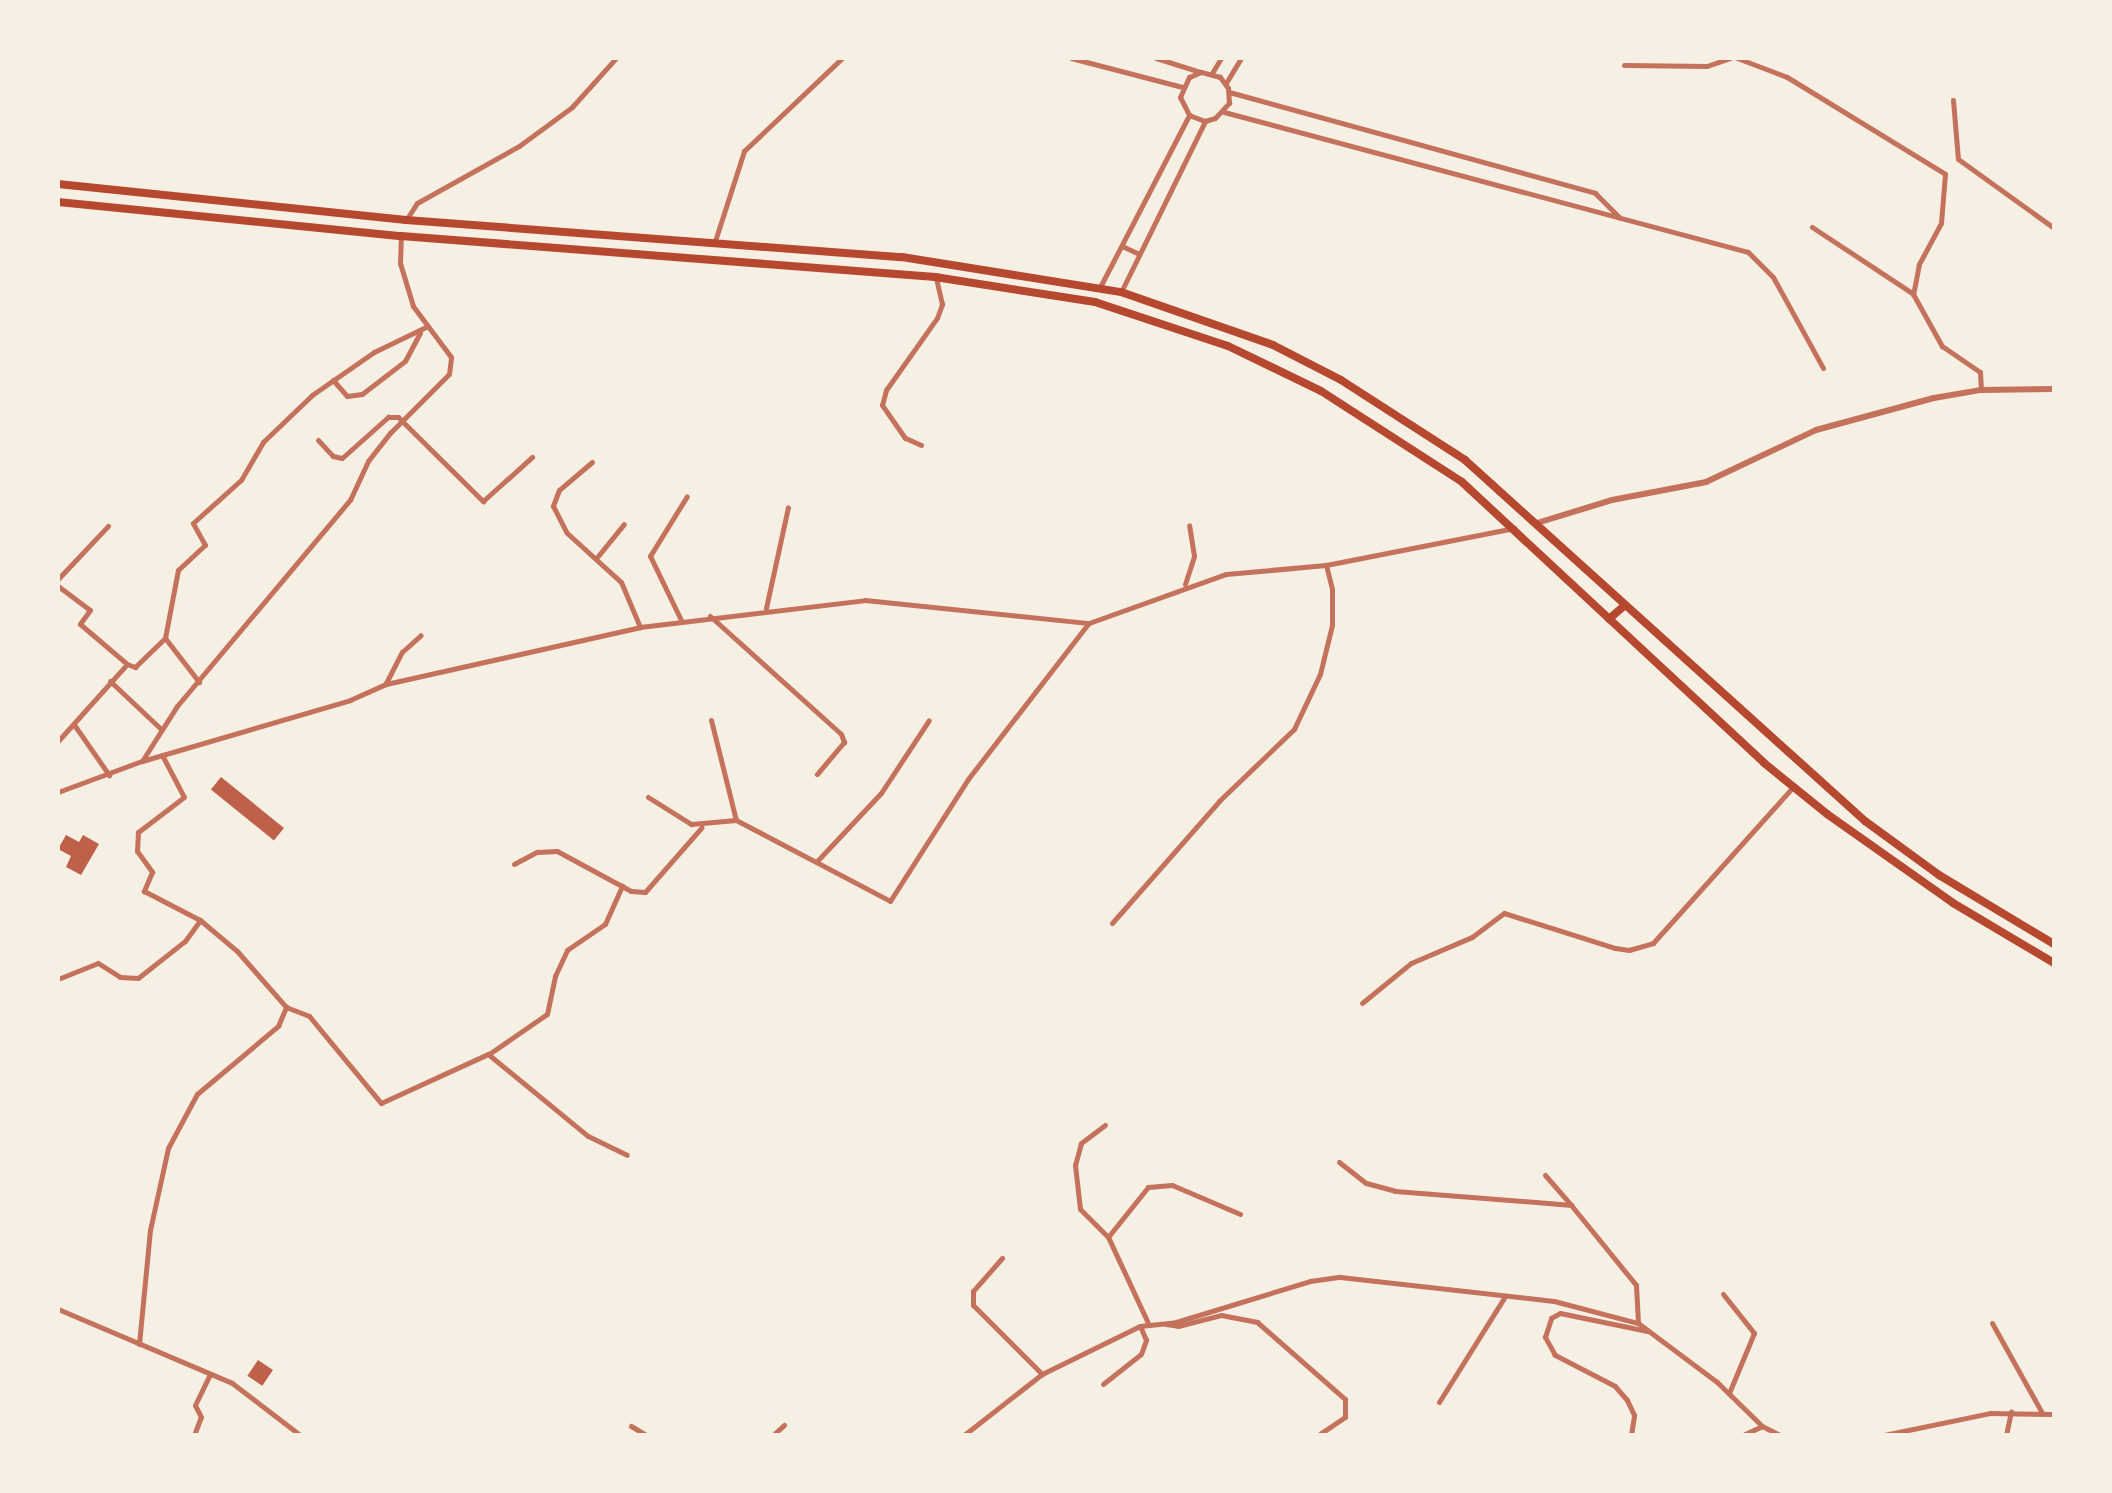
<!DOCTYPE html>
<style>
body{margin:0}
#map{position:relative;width:2112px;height:1493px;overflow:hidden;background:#f6efe4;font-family:"Work Sans",sans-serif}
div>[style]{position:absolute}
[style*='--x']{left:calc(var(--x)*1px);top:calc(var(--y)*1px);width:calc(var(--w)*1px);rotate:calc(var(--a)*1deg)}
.building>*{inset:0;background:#bf614a;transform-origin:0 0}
.minor>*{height:5px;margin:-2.5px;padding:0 2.5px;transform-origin:2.5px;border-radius:2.5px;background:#c5725c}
.tertiary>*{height:6px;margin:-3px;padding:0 3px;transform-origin:3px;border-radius:3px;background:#c5725c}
.trunk>*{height:8px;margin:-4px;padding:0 4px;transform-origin:4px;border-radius:4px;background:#b5482f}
span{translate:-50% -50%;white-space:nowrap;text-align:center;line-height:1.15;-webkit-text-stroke:8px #f6efe4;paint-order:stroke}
.frame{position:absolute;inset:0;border:60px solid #f6efe4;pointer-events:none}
</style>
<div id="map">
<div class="building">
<div style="left:221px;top:777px;width:81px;height:16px;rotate:39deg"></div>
<div style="clip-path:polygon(66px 835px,79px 842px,83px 835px,99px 844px,81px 875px,66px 867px,71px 856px,58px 849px)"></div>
<div style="left:258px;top:1360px;width:18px;height:19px;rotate:34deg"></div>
</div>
<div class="minor">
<div style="--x:1071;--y:58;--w:115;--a:14.6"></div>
<div style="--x:1156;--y:58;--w:46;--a:17.7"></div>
<div style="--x:1737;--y:58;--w:53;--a:20.8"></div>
<div style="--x:1787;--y:77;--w:185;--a:31.5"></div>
<div style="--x:1945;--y:174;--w:49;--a:94.7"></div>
<div style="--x:1941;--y:223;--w:47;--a:118.2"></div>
<div style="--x:1919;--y:264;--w:31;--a:101"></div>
<div style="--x:1913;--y:294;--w:60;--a:60.9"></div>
<div style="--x:1942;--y:346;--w:46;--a:34.4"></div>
<div style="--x:1980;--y:372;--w:18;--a:87"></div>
<div style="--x:1624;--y:65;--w:83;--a:0.7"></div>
<div style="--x:1707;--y:66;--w:24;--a:-19"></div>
<div style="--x:1212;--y:73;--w:17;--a:-59"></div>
<div style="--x:1226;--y:83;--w:29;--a:-59"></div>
<div style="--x:1229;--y:92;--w:380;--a:15.4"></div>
<div style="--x:1595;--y:193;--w:35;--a:45"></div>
<div style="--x:1953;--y:100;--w:59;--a:85.2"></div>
<div style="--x:1958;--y:159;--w:118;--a:35.7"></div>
<div style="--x:1224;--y:112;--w:542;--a:14.96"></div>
<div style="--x:1748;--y:252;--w:35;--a:45"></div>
<div style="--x:1773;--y:277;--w:104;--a:61.2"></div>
<div style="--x:406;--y:220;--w:20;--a:-57"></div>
<div style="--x:417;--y:203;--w:117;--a:-29.2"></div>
<div style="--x:519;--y:146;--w:66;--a:-36.3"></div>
<div style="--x:572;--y:107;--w:66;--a:-48.1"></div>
<div style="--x:1812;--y:227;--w:120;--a:33.4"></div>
<div style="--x:715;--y:241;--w:95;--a:-72.1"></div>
<div style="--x:744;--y:151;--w:135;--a:-43.5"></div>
<div style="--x:1122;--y:246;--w:19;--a:25"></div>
<div style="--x:1100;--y:287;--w:194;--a:-62.6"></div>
<div style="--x:1121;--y:292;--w:191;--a:-63.8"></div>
<div style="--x:1205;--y:121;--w:10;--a:-17"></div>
<div style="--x:1215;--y:118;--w:21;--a:-47"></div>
<div style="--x:1229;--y:103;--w:15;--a:-94"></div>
<div style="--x:1228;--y:88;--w:14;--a:-126"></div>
<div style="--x:1220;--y:77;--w:20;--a:-165"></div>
<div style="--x:1201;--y:72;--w:13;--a:157"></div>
<div style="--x:1189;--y:77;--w:22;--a:114"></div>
<div style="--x:1180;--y:97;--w:20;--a:63"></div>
<div style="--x:1189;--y:115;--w:17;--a:21"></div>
<div style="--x:333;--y:380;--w:21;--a:49"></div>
<div style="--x:347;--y:396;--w:15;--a:-8"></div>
<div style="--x:362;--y:394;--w:54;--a:-37.5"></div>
<div style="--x:405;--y:361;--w:32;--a:-62"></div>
<div style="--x:318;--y:440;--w:22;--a:47"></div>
<div style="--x:333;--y:456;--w:9;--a:13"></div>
<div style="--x:342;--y:458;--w:62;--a:-41.7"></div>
<div style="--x:388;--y:417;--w:10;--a:0"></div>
<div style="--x:398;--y:417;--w:120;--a:44.7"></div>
<div style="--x:483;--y:501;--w:66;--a:-41.9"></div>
<div style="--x:921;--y:445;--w:17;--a:-156"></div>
<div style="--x:905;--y:438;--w:40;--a:-124.9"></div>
<div style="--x:882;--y:405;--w:16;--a:-75"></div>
<div style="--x:886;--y:390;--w:88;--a:-54.7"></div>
<div style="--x:937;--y:318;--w:15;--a:-70"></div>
<div style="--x:942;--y:304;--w:27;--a:-103"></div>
<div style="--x:592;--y:462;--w:43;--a:139.7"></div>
<div style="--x:559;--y:490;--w:17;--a:111"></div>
<div style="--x:553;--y:506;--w:30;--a:63"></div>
<div style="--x:567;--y:533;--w:73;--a:42.2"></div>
<div style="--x:621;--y:582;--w:49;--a:67.1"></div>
<div style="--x:598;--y:556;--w:41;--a:-50.9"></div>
<div style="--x:58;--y:579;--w:73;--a:-46.7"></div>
<div style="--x:1185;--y:584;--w:29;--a:-72"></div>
<div style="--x:1194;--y:556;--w:31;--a:-99"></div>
<div style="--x:58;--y:586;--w:40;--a:37"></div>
<div style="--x:90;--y:610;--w:17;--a:126"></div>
<div style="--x:80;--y:624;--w:62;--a:40.4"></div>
<div style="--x:127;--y:664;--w:9;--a:21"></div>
<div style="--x:135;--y:667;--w:42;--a:-44"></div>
<div style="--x:165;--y:638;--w:56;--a:52.3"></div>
<div style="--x:766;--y:608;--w:103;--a:-77.7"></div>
<div style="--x:710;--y:616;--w:176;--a:42"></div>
<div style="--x:841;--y:734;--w:9;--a:69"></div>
<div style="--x:844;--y:742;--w:42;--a:130.2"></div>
<div style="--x:681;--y:620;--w:71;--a:-115.8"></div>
<div style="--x:650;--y:556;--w:70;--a:-58.3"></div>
<div style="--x:165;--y:638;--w:69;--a:-79.2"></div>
<div style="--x:178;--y:570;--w:37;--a:-43"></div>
<div style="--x:205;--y:545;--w:25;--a:-119"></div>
<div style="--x:193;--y:523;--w:64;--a:-41.9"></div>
<div style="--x:241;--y:480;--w:44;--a:-59.9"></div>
<div style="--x:263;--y:442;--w:68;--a:-43.8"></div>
<div style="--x:312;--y:395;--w:75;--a:-34.7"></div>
<div style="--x:374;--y:352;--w:58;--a:-25.7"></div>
<div style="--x:110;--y:681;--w:70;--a:43.3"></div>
<div style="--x:386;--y:683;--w:35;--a:-63"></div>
<div style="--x:402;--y:652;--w:25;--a:-42"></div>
<div style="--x:711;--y:720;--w:103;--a:76"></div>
<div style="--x:736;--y:820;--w:174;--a:27.7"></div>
<div style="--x:890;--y:901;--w:145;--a:-57.4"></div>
<div style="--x:968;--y:779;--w:196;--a:-52.3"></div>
<div style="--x:75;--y:726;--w:60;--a:55.2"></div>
<div style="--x:58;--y:741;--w:103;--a:-48.1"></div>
<div style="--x:162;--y:755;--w:47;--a:62.4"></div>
<div style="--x:184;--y:797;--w:58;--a:142.7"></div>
<div style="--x:138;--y:832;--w:19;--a:93"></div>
<div style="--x:137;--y:851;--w:26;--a:54"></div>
<div style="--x:152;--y:872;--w:21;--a:113"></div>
<div style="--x:144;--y:891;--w:63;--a:27.4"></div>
<div style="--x:200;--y:920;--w:48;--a:40"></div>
<div style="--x:237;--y:951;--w:74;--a:48.8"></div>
<div style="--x:286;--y:1007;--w:25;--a:21"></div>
<div style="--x:309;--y:1016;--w:113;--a:50.4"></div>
<div style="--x:381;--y:1103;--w:118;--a:-24.6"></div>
<div style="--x:488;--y:1054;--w:129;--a:39.4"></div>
<div style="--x:588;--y:1136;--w:43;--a:26"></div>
<div style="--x:142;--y:761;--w:65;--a:-57.5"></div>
<div style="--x:177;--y:706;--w:269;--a:-50"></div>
<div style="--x:350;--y:500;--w:43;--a:-65.2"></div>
<div style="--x:368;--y:461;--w:36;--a:-52"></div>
<div style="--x:390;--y:433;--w:83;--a:-45"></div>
<div style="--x:449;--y:374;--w:17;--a:-83"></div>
<div style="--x:451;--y:357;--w:64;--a:-126.7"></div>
<div style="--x:413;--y:306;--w:45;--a:-106.8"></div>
<div style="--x:400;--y:263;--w:27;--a:-88"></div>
<div style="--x:58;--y:792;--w:90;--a:-20.3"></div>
<div style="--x:142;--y:761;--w:217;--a:-16.3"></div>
<div style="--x:350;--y:700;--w:39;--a:-24"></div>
<div style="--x:386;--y:684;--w:260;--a:-12.6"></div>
<div style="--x:640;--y:627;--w:227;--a:-6.8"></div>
<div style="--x:865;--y:600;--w:225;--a:5.9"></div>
<div style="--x:1089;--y:623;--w:145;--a:-19.7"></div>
<div style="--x:1226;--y:574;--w:100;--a:-5.1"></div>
<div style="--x:1326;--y:565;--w:192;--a:-11.1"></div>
<div style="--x:648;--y:797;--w:51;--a:32.1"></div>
<div style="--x:691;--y:824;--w:45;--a:-5.1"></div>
<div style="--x:818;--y:860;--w:92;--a:-46.8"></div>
<div style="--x:881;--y:793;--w:87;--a:-56.7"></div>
<div style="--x:514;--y:864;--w:26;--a:-28"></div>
<div style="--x:537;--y:852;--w:20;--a:-3"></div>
<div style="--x:557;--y:851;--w:84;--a:28.4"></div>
<div style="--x:631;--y:891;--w:14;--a:4"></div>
<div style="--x:645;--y:892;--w:86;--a:-48.8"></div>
<div style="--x:1112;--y:923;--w:162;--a:-48.7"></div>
<div style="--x:1219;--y:801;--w:104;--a:-43.8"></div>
<div style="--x:1294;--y:729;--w:61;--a:-64.7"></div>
<div style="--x:1320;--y:674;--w:50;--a:-76.2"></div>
<div style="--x:1332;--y:625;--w:36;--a:-90"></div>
<div style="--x:1332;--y:589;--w:25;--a:-104"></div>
<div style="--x:58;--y:979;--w:43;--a:-21.8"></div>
<div style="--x:98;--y:963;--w:26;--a:32"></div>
<div style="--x:120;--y:977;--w:18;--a:3"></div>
<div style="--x:138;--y:978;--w:60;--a:-38.2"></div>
<div style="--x:185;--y:941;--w:26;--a:-54"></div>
<div style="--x:1362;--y:1003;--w:63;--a:-39.2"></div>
<div style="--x:1411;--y:963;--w:66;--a:-23.1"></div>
<div style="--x:1472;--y:937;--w:40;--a:-37"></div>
<div style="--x:1504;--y:913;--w:116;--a:17.5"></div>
<div style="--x:1615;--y:948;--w:14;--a:8"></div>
<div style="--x:1629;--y:950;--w:25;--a:-16"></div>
<div style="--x:1653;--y:943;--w:210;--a:-48.1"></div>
<div style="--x:489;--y:1054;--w:70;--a:-34.6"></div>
<div style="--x:547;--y:1014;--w:39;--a:-78"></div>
<div style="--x:555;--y:976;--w:29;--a:-65"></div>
<div style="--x:567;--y:950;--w:46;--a:-34.4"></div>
<div style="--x:605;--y:924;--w:42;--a:-65.9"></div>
<div style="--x:1105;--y:1125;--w:30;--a:143"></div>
<div style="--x:1081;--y:1143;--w:23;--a:105"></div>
<div style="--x:1075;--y:1165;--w:44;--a:83.5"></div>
<div style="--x:1080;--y:1209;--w:40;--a:45"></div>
<div style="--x:1339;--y:1162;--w:34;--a:38"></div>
<div style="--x:1366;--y:1183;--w:30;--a:15"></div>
<div style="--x:1395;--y:1191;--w:177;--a:4.5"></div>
<div style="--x:1571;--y:1205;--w:103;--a:50.9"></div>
<div style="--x:1636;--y:1285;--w:38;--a:87"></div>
<div style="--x:1545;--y:1175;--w:40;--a:49"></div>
<div style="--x:1002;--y:1258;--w:44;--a:131.3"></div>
<div style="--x:973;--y:1291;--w:14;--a:90"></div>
<div style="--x:973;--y:1305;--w:98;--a:45"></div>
<div style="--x:1723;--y:1294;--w:50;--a:51.5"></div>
<div style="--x:1754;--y:1333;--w:65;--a:112.6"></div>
<div style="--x:58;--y:1309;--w:189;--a:23"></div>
<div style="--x:232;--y:1383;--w:86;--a:37.4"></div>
<div style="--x:1148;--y:1323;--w:95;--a:-114.9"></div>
<div style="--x:1108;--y:1237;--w:64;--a:-51.3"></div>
<div style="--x:1148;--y:1187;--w:24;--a:-5"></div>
<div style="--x:1172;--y:1185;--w:74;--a:23.1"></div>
<div style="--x:1992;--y:1323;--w:103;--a:60.9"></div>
<div style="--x:1166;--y:1324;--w:12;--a:9"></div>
<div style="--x:1178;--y:1326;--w:44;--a:-14.3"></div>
<div style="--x:1221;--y:1315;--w:37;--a:11"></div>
<div style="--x:1257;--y:1322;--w:117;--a:41.2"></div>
<div style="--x:1345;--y:1399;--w:18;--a:90"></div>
<div style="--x:1345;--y:1417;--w:32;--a:146"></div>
<div style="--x:139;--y:1344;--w:115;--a:-84.5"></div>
<div style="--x:150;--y:1230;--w:84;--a:-77.6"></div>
<div style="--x:168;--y:1148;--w:61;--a:-61.8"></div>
<div style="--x:197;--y:1094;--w:106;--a:-40"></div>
<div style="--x:278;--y:1026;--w:21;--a:-67"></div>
<div style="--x:1103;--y:1384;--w:48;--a:-38.3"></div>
<div style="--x:1141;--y:1354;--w:15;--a:-70"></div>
<div style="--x:1146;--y:1340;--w:15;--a:-113"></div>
<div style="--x:1439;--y:1402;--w:123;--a:-58"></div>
<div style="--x:631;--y:1426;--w:17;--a:31"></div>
<div style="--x:194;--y:1435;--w:19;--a:-69"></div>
<div style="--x:201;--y:1417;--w:13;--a:-117"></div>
<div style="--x:195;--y:1405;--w:34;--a:-64"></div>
<div style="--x:773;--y:1435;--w:15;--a:-42"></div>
<div style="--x:964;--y:1435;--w:99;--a:-38"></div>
<div style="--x:1042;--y:1374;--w:109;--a:-26.1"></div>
<div style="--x:1140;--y:1326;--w:36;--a:-6"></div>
<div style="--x:1176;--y:1322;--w:140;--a:-17"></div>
<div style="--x:1310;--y:1281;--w:30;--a:-8"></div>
<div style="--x:1340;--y:1277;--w:215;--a:6.4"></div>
<div style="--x:1554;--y:1301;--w:87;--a:14.7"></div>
<div style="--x:1638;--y:1323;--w:99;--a:36.8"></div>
<div style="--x:1717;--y:1382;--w:63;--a:44.4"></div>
<div style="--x:1762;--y:1426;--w:20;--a:27"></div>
<div style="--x:1631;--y:1435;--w:20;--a:-81"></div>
<div style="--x:1634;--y:1415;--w:17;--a:-115"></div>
<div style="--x:1627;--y:1400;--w:18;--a:-131"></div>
<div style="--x:1615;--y:1386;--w:68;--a:-152.7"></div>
<div style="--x:1555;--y:1355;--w:21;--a:-119"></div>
<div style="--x:1545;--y:1337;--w:20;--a:-72"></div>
<div style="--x:1551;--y:1318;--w:10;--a:-29"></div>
<div style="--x:1560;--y:1313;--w:89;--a:11.7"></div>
<div style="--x:1743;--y:1435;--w:21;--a:-25"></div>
<div style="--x:1884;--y:1435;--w:108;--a:-11.7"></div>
<div style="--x:1990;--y:1413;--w:64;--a:0.9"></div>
<div style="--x:2006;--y:1435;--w:24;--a:-78"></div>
</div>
<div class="tertiary">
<div style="--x:1537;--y:523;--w:78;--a:-17"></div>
<div style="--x:1612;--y:500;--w:96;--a:-10.8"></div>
<div style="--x:1706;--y:482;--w:122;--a:-25.3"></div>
<div style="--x:1816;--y:430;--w:122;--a:-15.2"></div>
<div style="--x:1934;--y:398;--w:48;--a:-9.7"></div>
<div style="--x:1981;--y:390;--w:73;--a:-0.8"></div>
</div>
<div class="trunk">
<div style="--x:58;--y:184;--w:350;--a:5.9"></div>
<div style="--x:406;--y:220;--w:497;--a:4.3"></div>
<div style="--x:902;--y:257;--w:222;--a:9.1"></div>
<div style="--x:1121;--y:292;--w:161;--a:19.2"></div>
<div style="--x:1273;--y:345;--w:76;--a:27.2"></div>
<div style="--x:1341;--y:380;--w:148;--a:32.8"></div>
<div style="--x:1465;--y:460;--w:539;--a:42.07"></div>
<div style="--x:1865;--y:821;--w:92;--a:36.1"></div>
<div style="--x:1939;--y:875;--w:134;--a:31"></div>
<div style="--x:58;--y:202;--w:345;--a:5.7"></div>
<div style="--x:401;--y:236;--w:536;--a:4.39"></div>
<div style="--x:935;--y:277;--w:162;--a:8.9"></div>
<div style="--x:1095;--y:302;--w:140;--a:18.3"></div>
<div style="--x:1228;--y:346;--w:103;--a:25.8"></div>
<div style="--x:1321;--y:391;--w:168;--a:32.8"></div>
<div style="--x:1462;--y:482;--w:413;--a:42.9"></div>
<div style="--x:1764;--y:763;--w:81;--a:39"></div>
<div style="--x:1827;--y:814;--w:154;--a:35.2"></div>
<div style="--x:1953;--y:903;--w:117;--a:30.7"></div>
<div style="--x:1609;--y:619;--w:21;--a:-41"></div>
</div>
<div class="frame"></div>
</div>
